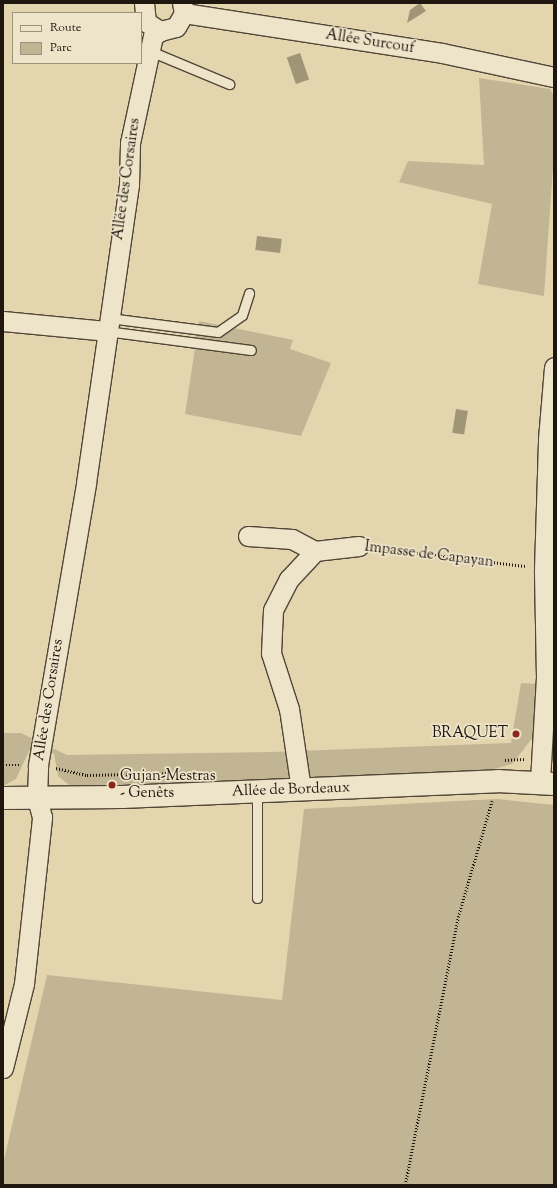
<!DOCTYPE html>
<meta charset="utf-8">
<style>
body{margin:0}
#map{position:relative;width:557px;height:1188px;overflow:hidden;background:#e3d6ae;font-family:"Sorts Mill Goudy",serif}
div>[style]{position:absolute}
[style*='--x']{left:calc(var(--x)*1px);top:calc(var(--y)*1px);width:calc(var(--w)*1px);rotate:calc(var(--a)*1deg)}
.green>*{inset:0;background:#c2b593}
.water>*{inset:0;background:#a19578;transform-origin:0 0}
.path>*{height:2.5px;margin-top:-1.25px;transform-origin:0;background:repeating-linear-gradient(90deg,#201610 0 1px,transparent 0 3px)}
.roads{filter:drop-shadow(1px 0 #514638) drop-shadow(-1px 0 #514638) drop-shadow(0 1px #514638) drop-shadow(0 -1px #514638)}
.lane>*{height:9px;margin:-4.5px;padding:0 4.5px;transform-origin:4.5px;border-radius:4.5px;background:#ede4ca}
.street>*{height:19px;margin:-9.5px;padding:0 9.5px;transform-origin:9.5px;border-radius:9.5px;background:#ede4ca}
.secondary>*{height:22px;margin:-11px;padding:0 11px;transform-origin:11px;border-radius:11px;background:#ede4ca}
.dots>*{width:11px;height:11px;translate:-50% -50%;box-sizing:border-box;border:2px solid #ede4ca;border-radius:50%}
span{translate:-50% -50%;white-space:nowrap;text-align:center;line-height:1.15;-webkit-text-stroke:3.5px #ede4ca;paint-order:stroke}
.street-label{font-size:15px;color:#201610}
.poi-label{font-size:15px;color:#201610}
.right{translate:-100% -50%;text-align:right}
.left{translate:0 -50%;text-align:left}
.frame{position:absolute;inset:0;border:4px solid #201610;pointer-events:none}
.legend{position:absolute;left:12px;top:12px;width:130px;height:52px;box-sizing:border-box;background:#ede4ca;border:1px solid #9b9280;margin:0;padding:5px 7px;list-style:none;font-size:12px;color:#201610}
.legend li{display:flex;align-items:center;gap:8px;height:20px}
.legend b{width:20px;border:1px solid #9b9280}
</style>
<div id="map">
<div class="green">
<div style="clip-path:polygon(479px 78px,550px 89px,554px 96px,554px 153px,544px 296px,478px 284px,492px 204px,399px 182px,408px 161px,484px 165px)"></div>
<div style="clip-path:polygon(199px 321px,293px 340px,290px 349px,331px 363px,301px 436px,185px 414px)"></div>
<div style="clip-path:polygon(521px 683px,554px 685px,554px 742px,552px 738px,534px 736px,512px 764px,494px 769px,316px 782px,73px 788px,58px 776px,54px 753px,30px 749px,16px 779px,3px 786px,3px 733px,21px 733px,67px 755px,271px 752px,511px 743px)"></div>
<div style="clip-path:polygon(497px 799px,554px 805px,554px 1185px,3px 1185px,3px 1164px,47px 975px,282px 1000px,304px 809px)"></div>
</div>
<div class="water">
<div style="clip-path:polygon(420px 3px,426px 11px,407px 23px,410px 10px)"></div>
<div style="left:300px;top:53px;width:28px;height:14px;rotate:71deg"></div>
<div style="left:257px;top:236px;width:25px;height:14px;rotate:7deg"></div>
<div style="left:456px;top:409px;width:12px;height:24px;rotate:9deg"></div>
</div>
<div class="path">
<div style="--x:378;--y:548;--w:148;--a:7"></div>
<div style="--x:505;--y:760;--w:19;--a:-3"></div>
<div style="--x:3;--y:765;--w:18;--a:0"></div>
<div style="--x:56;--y:768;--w:32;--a:13"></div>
<div style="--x:87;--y:775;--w:91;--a:-1.3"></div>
<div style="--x:405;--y:1185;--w:273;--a:-78.8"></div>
<div style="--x:458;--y:917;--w:121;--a:-73.7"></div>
</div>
<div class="roads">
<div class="lane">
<div style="--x:150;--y:51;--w:86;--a:22.7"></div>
<div style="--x:109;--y:318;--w:110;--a:7.3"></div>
<div style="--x:218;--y:332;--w:29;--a:-35"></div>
<div style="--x:242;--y:315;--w:23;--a:-72"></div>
<div style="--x:106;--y:331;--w:146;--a:7.5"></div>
<div style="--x:257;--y:898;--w:107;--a:-90"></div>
</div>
<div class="street">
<div style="--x:144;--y:3;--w:19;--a:84"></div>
<div style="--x:146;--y:22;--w:17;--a:33"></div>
<div style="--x:160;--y:31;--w:16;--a:-14"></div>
<div style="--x:176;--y:27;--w:16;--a:-60"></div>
<div style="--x:184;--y:13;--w:10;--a:-101"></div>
<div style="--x:184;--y:13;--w:261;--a:8.8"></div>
<div style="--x:442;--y:53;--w:115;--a:12.1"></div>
<div style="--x:3;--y:321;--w:103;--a:5.5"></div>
<div style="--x:248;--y:536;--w:44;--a:3.9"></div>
<div style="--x:292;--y:539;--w:26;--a:28"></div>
<div style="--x:540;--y:781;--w:104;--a:-86.7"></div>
<div style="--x:546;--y:677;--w:108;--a:-91.1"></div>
<div style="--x:544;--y:569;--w:130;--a:-88.2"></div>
<div style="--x:548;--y:439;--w:72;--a:-85.2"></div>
<div style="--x:301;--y:789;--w:81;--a:-98.5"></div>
<div style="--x:289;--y:709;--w:59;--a:-107.8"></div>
<div style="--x:271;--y:653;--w:43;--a:-87.3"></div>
<div style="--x:273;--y:610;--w:35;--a:-63"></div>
<div style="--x:289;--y:579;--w:38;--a:-47"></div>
<div style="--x:315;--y:551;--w:44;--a:-6.5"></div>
<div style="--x:3;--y:1068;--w:87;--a:-76"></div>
<div style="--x:24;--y:984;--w:168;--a:-83.8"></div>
<div style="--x:42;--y:817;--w:20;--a:-105"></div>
<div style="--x:37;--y:798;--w:33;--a:-88"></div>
<div style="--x:38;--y:765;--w:286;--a:-80.3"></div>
<div style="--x:86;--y:483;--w:301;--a:-81.8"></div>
<div style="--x:129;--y:185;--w:42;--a:-88.6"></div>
<div style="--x:130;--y:143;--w:109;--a:-77.9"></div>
<div style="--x:153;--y:36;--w:9;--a:-36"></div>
</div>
<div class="secondary">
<div style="--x:3;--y:798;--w:119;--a:-0.5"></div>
<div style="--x:122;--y:797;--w:376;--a:-2.4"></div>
<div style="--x:498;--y:781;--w:56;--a:3.1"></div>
</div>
</div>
<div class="dots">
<div style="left:516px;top:734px;background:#8f2418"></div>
<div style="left:112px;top:785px;background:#8f2418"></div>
</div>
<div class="street-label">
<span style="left:370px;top:42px;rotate:9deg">Allée Surcouf</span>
<span style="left:127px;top:179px;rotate:-82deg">Allée des Corsaires</span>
<span style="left:429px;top:555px;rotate:7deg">Impasse de Capayan</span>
<span style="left:49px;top:700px;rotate:-81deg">Allée des Corsaires</span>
<span style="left:291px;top:790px;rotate:-2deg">Allée de Bordeaux</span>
</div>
<div class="poi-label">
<span class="right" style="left:508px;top:734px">BRAQUET</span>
<span class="left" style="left:120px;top:785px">Gujan-Mestras<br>- Genêts</span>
</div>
<div class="frame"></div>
<ul class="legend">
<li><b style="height:5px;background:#ede4ca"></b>Route</li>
<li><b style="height:11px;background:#c2b593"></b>Parc</li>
</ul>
</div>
